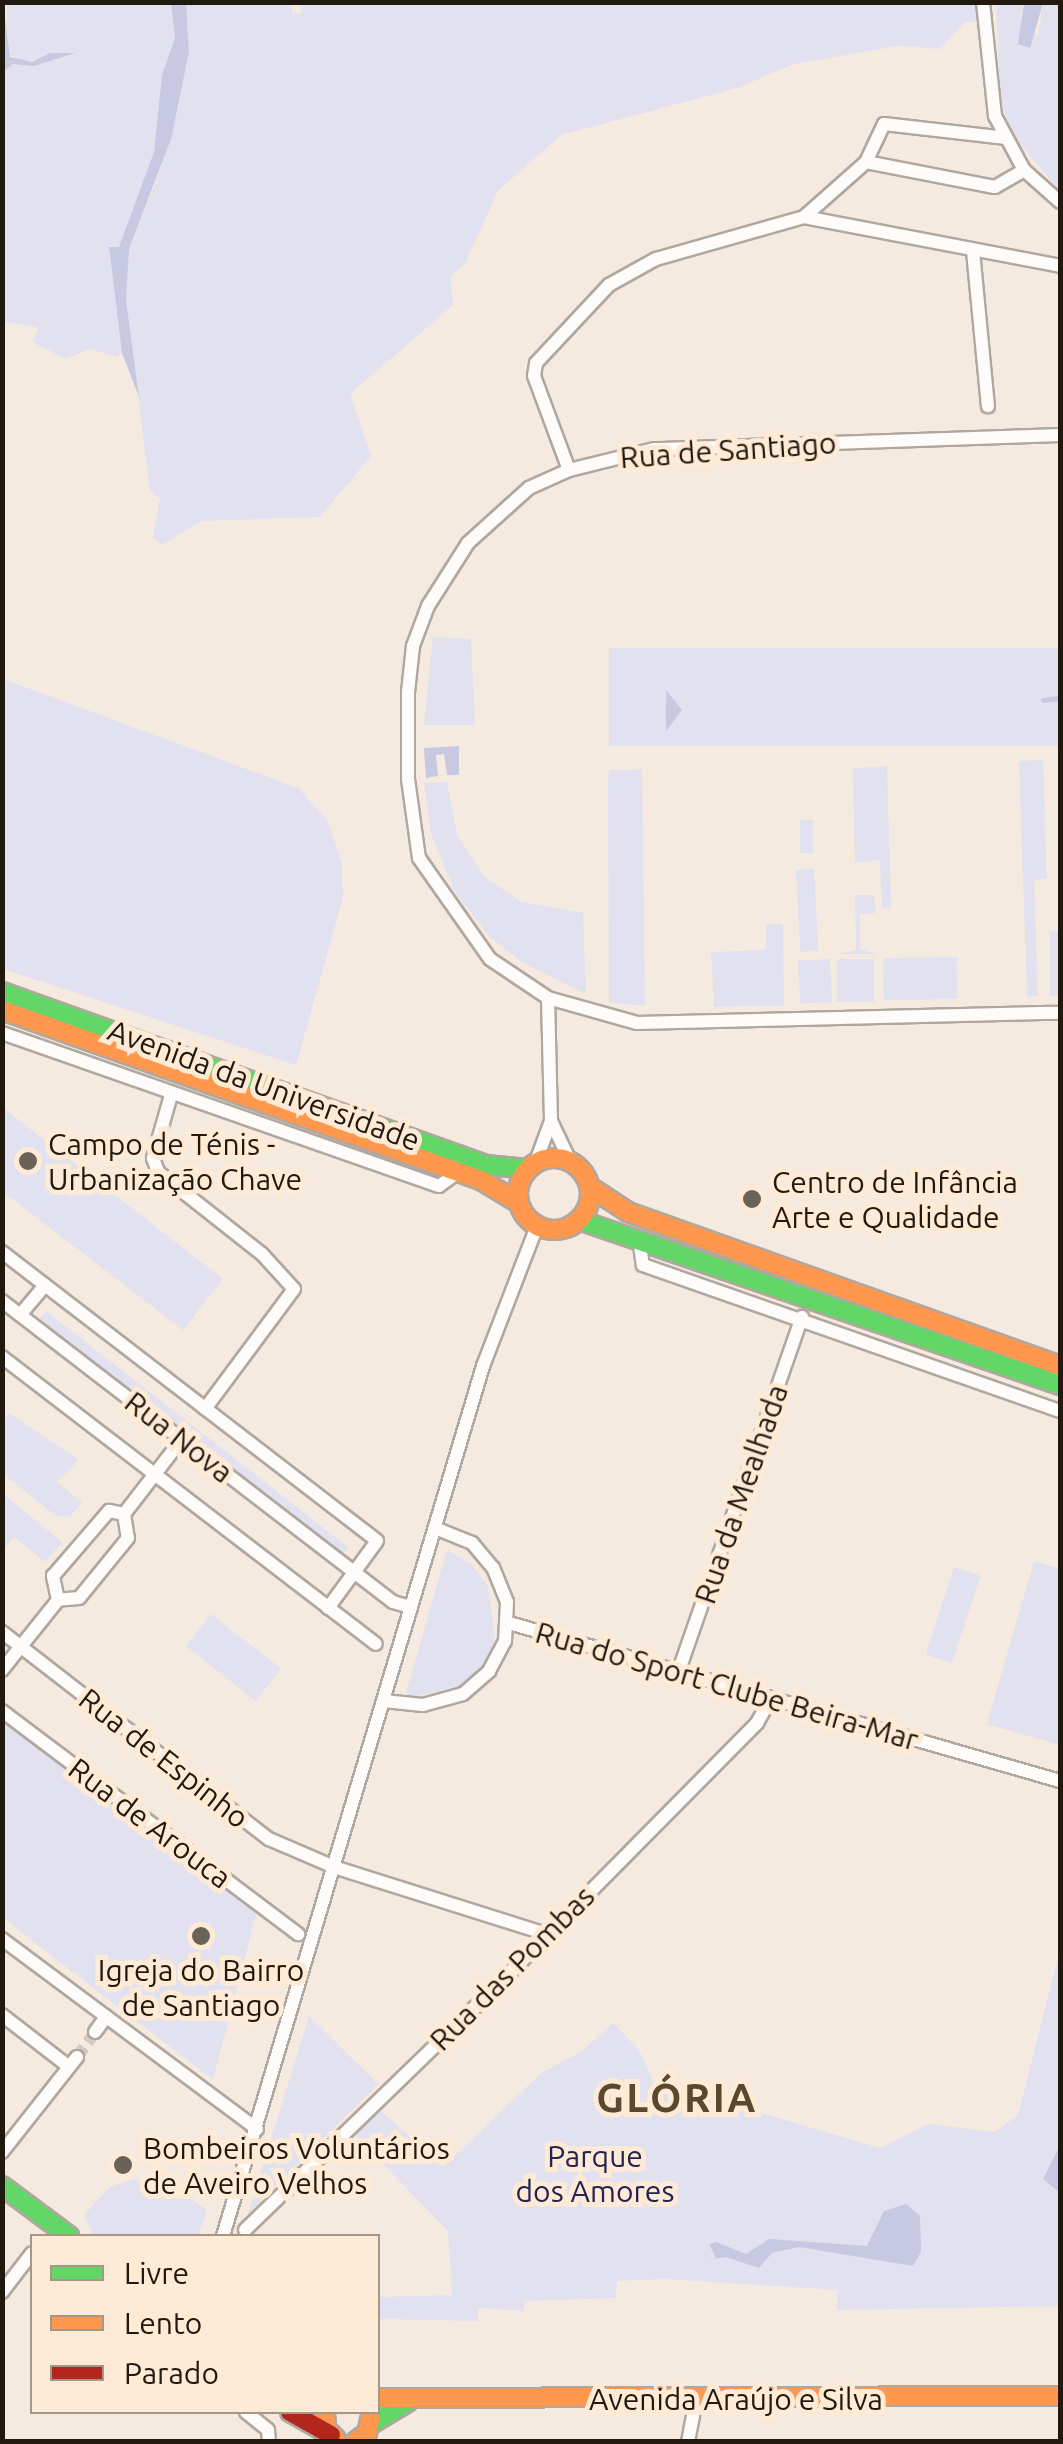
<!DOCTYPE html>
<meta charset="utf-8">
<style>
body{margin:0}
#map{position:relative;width:1063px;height:2444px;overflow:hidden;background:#f5eadf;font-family:Ubuntu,sans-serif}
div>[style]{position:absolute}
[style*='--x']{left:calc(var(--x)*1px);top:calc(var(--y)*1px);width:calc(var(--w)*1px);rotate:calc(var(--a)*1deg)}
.green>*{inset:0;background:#e2e1f0;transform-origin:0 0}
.water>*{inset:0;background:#c7c8e1}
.stream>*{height:5px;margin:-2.5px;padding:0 2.5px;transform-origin:2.5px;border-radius:2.5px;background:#c7c8e1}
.street-tunnel>*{height:12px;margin-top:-6px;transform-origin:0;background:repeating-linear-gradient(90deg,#d5cac0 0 12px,transparent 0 18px)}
.roads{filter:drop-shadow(2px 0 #b1a79e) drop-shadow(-2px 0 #b1a79e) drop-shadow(0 2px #b1a79e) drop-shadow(0 -2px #b1a79e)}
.street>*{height:12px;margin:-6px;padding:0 6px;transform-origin:6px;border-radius:6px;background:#fefcfa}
.fast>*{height:18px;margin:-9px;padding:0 9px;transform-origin:9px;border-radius:9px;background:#63d668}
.slow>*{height:18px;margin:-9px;padding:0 9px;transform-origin:9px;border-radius:9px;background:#ff974d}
.slow>.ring{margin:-9px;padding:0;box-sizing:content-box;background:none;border:18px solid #ff974d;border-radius:50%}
.jam>*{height:18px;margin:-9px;padding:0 9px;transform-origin:9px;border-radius:9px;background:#b3261e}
.dots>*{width:28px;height:28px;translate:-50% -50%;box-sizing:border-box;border:5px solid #ffead5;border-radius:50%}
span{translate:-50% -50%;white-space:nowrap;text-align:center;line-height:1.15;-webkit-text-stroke:10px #ffead5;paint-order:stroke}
.street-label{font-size:30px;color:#21180e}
.poi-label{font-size:30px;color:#21180e}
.left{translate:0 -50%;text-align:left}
.park-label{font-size:30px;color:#212454}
.district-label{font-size:40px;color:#5b462f;font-weight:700;letter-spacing:2.5px}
.frame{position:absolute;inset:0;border:5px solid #21180e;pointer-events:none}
.legend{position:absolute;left:30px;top:2234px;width:350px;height:180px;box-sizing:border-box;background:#ffead5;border:2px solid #a69685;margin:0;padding:12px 18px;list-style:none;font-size:30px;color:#21180e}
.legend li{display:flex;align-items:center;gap:20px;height:50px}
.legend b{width:50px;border:2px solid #a69685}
</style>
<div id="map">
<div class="green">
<div style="clip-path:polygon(300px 2px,979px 3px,982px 22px,966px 22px,940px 49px,898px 46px,794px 64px,737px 88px,561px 135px,498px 191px,465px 264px,450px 277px,453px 305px,350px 394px,371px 456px,320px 517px,201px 521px,162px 545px,153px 537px,160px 499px,150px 490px,126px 300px,129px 249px,160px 172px,189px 52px,186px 3px,292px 3px,292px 13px,301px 13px)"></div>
<div style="clip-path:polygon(7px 3px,171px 3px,175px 38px,162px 75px,154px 152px,119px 247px,109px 248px,122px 353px,116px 357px,90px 349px,66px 359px,32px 342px,39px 328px,3px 321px,2px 73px,13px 64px,42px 64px,54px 55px,26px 62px,7px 54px)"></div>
<div style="clip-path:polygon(996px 3px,1024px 3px,1020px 17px,1038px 36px,1043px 3px,1060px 3px,1060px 191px,1013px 136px,1000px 100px)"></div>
<div style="clip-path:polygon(433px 637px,471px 639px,475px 725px,424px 725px)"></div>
<div style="left:1060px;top:648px;width:98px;height:451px;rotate:90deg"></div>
<div style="clip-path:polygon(3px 679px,298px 788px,328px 821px,342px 864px,343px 898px,296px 1065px,3px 969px)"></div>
<div style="clip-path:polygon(1043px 760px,1047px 879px,1034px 880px,1038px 996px,1027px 997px,1019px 761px)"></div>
<div style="clip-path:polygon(887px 766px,891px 908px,882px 909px,880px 860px,855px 863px,853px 768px)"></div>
<div style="clip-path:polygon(642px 769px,645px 1005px,634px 1005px,609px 1002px,608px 781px,609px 770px)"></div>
<div style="clip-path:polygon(447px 782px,457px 835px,484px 876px,521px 902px,583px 913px,586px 994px,522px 962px,490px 937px,455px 892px,431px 834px,424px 783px)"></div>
<div style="left:800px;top:820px;width:13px;height:33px"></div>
<div style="left:814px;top:869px;width:82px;height:18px;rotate:87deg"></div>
<div style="clip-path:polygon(855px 895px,874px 895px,876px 913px,860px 914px,860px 949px,876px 954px,839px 954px,856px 950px)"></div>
<div style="clip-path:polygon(766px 924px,783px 924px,784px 1006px,714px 1007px,711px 952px,766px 950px)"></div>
<div style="left:1060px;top:931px;width:65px;height:10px;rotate:90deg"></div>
<div style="left:957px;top:957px;width:42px;height:74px;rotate:89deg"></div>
<div style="left:830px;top:959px;width:43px;height:32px;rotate:87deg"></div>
<div style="left:837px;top:959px;width:37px;height:43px"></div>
<div style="clip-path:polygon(2px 1107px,223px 1279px,183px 1330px,3px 1192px)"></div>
<div style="left:46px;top:1311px;width:384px;height:13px;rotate:38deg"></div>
<div style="clip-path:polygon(9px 1413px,79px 1460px,57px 1482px,82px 1502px,70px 1517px,56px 1516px,3px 1474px,3px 1422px)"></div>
<div style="clip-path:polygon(3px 1494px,62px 1542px,45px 1562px,14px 1537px,3px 1551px)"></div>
<div style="clip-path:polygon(447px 1550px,471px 1564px,488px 1586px,495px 1640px,485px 1663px,462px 1686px,412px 1697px,406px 1693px)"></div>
<div style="clip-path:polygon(1034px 1561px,1060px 1569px,1060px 1745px,987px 1724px)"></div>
<div style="left:954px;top:1567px;width:28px;height:92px;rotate:18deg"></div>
<div style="left:211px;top:1614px;width:89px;height:41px;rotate:38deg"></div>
<div style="clip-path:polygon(2px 1715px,257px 1911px,213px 2080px,3px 1918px)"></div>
<div style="clip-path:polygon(1060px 1950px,1060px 2306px,837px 2310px,838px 2290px,663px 2279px,617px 2281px,616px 2298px,525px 2301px,524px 2311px,478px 2308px,478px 2321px,378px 2319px,378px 2297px,452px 2295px,448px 2231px,354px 2134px,380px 2110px,443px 2167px,541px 2073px,581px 2052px,613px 2023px,639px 2050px,653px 2081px,880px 2148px,928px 2124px,995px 2132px,1018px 2115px)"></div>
<div style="clip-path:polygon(309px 2016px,378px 2084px,248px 2214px)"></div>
<div style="clip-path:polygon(133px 2179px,172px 2186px,207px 2210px,198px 2236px,94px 2236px,84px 2215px,110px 2187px)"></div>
</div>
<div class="water">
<div style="clip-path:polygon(3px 2px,10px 57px,32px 62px,50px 53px,75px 53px,34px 66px,13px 64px,3px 72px)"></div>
<div style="clip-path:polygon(171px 3px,186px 3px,189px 52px,171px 139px,129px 249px,126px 300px,139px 397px,122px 353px,109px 247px,119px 247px,154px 152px,162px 75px,175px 38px)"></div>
<div style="clip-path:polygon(1024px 3px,1043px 3px,1030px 48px,1018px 44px)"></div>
<div style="clip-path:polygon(666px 690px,682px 710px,666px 731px)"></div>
<div style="clip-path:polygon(459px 746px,459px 775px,447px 775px,444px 754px,436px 755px,438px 776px,426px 778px,424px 748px)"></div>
<div style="clip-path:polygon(1060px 2145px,1060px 2193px,1043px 2179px)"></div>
<div style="clip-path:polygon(906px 2204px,920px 2216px,921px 2252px,913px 2266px,799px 2247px,772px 2253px,759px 2268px,726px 2257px,707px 2260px,716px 2258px,709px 2244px,716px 2242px,746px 2254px,769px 2239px,867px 2246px,884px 2211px)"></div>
</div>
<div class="stream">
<div style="--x:1043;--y:700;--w:17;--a:-7"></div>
</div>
<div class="street-tunnel">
<div style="--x:77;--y:2057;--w:31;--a:-54"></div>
</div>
<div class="roads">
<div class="street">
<div style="--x:983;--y:2;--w:115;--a:84"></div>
<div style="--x:995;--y:116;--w:61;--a:61.8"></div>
<div style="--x:1024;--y:170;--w:48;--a:41.6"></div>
<div style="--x:866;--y:162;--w:131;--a:11"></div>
<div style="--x:995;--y:187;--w:34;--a:-30"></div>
<div style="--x:804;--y:217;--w:83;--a:-41.6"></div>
<div style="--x:866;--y:162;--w:42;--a:-64.7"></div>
<div style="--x:884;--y:124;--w:123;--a:6.5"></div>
<div style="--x:973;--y:251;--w:156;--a:84.5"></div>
<div style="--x:1060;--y:435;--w:406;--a:178"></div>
<div style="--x:654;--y:449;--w:88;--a:166.1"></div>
<div style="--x:569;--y:470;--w:44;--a:155.8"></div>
<div style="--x:529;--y:488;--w:82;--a:138"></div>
<div style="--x:468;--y:543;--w:75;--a:122.4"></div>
<div style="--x:428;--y:606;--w:43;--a:110.6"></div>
<div style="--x:413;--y:646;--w:46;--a:96.2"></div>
<div style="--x:408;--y:692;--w:87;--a:90"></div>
<div style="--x:408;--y:779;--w:80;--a:82.1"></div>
<div style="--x:419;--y:858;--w:123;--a:54.9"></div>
<div style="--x:490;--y:959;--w:70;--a:33.9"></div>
<div style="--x:548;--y:998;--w:92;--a:15.7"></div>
<div style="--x:637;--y:1023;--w:423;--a:-1.4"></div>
<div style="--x:569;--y:470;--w:100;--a:-110.4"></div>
<div style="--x:534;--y:376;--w:13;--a:-81"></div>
<div style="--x:536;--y:363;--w:107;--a:-46.9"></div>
<div style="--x:609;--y:285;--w:54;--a:-29"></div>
<div style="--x:656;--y:259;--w:154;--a:-15.8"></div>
<div style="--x:804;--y:217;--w:261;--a:10.8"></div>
<div style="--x:548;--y:998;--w:123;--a:88.6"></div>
<div style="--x:551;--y:1121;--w:44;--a:64.6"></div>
<div style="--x:2;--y:1033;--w:463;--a:19.3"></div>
<div style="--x:439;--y:1186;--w:24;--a:-36"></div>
<div style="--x:171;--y:1095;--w:66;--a:105.9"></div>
<div style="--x:153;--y:1158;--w:15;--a:70"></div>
<div style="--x:158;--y:1172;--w:132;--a:38.3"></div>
<div style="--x:262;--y:1254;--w:47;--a:47.6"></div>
<div style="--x:294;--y:1289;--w:149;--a:126.6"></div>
<div style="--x:535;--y:1164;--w:46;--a:-69.6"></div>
<div style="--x:639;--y:1238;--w:27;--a:82"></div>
<div style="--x:643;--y:1265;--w:442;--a:19.3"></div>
<div style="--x:2;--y:1252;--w:473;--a:37.6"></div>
<div style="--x:377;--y:1541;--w:83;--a:126.2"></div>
<div style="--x:2;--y:1301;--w:493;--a:37.6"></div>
<div style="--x:393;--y:1602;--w:19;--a:16"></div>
<div style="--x:20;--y:1315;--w:39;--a:-50"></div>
<div style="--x:2;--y:1357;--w:471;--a:37.5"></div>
<div style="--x:109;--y:1511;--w:15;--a:11"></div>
<div style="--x:124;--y:1514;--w:24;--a:81"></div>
<div style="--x:128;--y:1538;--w:77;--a:129.2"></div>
<div style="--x:79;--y:1598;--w:21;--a:175"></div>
<div style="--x:58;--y:1600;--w:25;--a:-102"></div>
<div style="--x:53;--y:1576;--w:86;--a:-49.3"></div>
<div style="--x:124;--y:1514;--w:95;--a:-52.3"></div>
<div style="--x:509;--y:1623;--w:573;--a:16"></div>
<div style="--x:2;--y:1632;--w:338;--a:37.8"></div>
<div style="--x:269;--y:1839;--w:71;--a:23.3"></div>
<div style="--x:334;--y:1867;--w:223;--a:17.5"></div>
<div style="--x:2;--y:1670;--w:90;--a:-51.3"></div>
<div style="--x:679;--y:1670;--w:374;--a:-70.8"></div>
<div style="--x:384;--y:1701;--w:39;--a:6"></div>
<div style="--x:423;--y:1705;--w:41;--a:-15.4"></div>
<div style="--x:463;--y:1694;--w:35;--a:-41"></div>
<div style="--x:489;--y:1671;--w:34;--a:-62"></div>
<div style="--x:505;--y:1641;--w:39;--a:-87"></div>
<div style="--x:507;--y:1602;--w:37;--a:-112"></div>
<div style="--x:493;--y:1568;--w:33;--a:-130"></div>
<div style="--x:472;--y:1543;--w:40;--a:-158"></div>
<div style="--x:2;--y:1711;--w:371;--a:37"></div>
<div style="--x:2;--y:1939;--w:318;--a:36.7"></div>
<div style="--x:2;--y:2015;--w:83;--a:37.7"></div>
<div style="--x:95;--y:2032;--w:19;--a:-54"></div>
<div style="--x:2;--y:2152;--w:121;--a:-51.7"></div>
<div style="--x:245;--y:2230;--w:342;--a:-44.1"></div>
<div style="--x:491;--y:1992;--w:378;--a:-45.3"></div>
<div style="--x:757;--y:1723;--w:26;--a:-61"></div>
<div style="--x:223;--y:2236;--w:908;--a:-73.36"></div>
<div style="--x:483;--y:1366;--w:150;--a:-68.9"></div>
<div style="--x:2;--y:2292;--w:49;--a:-52.4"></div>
<div style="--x:246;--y:2412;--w:28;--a:39"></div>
<div style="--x:268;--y:2430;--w:12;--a:85"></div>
<div style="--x:688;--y:2442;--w:43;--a:-79.2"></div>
</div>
<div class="fast">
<div style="--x:2;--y:992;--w:514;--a:19.67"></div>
<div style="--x:486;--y:1165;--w:42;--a:5.4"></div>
<div style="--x:579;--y:1220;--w:509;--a:18.93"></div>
<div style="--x:2;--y:2186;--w:84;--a:36.7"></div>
<div style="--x:371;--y:2424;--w:44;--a:-31.2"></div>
</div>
<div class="slow">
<div style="--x:2;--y:1010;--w:508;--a:19.54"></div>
<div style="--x:481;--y:1180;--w:44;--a:31.2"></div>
<div class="ring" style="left:518px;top:1158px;width:54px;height:54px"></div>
<div style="--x:590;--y:1187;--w:45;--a:33.3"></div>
<div style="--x:628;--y:1212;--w:459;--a:19.6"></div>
<div style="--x:378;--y:2398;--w:682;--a:-0.17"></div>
<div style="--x:325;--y:2412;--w:17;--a:87"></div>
<div style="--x:326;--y:2429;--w:14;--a:45"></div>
<div style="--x:355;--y:2442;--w:15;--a:-37"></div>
<div style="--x:367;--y:2433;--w:18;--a:-77"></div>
</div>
<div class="jam">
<div style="--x:290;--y:2412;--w:47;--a:29.3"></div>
</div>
</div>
<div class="dots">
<div style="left:28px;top:1161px;background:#6b6257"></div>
<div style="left:752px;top:1199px;background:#6b6257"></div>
<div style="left:201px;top:1936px;background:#6b6257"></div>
<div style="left:123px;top:2165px;background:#6b6257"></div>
</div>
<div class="street-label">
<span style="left:728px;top:450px;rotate:-4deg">Rua de Santiago</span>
<span style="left:264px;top:1085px;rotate:20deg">Avenida da Universidade</span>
<span style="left:179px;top:1437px;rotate:38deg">Rua Nova</span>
<span style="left:741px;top:1494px;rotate:-71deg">Rua da Mealhada</span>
<span style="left:727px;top:1686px;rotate:16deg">Rua do Sport Clube Beira-Mar</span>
<span style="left:164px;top:1758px;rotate:38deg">Rua de Espinho</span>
<span style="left:150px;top:1823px;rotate:37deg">Rua de Arouca</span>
<span style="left:512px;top:1968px;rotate:-45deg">Rua das Pombas</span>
<span style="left:736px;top:2399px">Avenida Araújo e Silva</span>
</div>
<div class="poi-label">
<span class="left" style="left:48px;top:1161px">Campo de Ténis -<br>Urbanização Chave</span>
<span class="left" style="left:772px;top:1199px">Centro de Infância<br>Arte e Qualidade</span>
<span style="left:201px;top:1987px">Igreja do Bairro<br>de Santiago</span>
<span class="left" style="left:143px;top:2165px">Bombeiros Voluntários<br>de Aveiro Velhos</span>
</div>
<div class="park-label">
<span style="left:595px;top:2173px">Parque<br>dos Amores</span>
</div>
<div class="district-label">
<span style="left:677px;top:2098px">GLÓRIA</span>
</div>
<div class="frame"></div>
<ul class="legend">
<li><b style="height:12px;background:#63d668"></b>Livre</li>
<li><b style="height:12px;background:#ff974d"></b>Lento</li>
<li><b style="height:12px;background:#b3261e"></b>Parado</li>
</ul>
</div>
